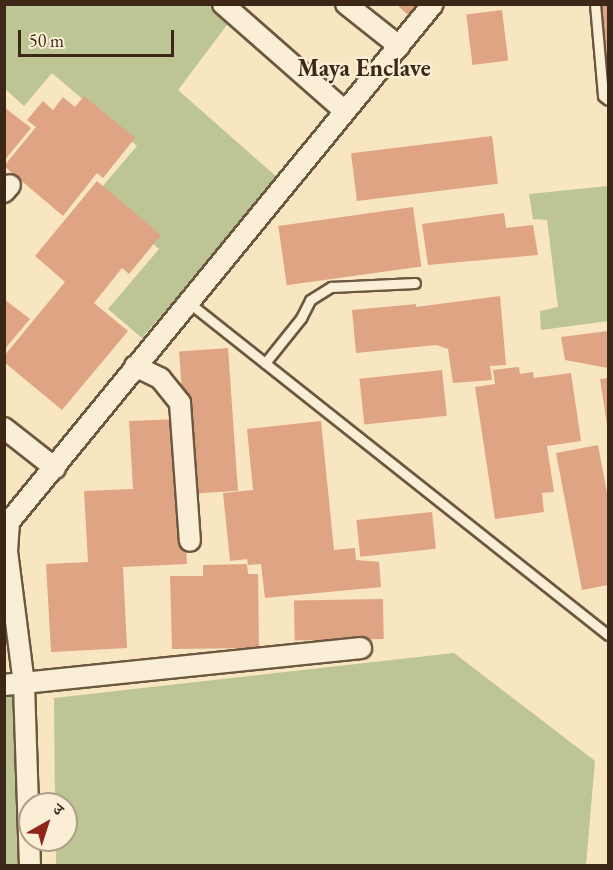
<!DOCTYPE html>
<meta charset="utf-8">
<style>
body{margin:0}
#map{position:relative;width:613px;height:870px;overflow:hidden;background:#f8e6c0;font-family:"EB Garamond","Noto Serif Devanagari",serif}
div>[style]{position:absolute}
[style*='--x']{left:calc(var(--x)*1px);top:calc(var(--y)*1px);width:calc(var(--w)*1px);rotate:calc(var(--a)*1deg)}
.green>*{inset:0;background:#bcc593}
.building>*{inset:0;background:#dfa484;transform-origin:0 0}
.roads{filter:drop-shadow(2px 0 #6c5740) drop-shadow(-2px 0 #6c5740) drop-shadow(0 2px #6c5740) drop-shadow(0 -2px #6c5740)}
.service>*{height:9px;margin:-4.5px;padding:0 4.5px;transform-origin:4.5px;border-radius:4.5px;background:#faefd6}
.minor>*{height:20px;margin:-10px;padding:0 10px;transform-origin:10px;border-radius:10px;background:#faefd6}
span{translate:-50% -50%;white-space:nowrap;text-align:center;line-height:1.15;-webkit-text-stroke:4.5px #faefd6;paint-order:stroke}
.neighbourhood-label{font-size:24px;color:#3d2716;font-weight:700}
.frame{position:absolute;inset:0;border:6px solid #3d2716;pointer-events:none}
.north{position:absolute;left:18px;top:792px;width:60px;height:60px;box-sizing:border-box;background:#faefd6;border:2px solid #ae9f89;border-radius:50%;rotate:39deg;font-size:16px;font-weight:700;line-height:24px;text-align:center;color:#3d2716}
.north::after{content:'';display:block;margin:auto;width:21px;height:27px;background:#8f2418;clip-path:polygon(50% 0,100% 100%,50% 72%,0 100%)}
.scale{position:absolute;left:18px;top:30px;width:156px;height:27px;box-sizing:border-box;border:3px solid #3d2716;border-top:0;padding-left:8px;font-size:18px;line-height:21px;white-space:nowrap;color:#3d2716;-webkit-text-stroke:4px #faefd6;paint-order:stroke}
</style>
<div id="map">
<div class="green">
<div style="clip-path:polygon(5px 5px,242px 5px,178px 90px,278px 178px,142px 338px,108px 309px,159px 249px,96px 194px,137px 146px,52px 73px,24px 106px,5px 89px)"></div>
<div style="clip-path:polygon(608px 186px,608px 321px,541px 330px,540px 311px,558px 307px,547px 220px,533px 219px,529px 194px)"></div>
<div style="clip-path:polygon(454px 653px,595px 761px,586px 865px,56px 865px,56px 840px,66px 840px,66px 804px,55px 804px,54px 698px)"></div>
<div style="clip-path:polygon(16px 686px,21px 865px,5px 866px,5px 687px)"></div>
</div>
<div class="building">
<div style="clip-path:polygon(396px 4px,419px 4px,410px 17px)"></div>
<div style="clip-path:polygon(599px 4px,608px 4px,608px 64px,604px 64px)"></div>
<div style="left:502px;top:10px;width:51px;height:36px;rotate:83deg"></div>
<div style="clip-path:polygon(84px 96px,135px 138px,103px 178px,97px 173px,63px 216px,4px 166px,36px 127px,27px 120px,43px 101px,53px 110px,63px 97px,75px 107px)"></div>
<div style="clip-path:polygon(4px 107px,31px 128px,4px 161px)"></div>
<div style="left:492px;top:136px;width:48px;height:142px;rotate:83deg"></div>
<div style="clip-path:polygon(97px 181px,161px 235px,129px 274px,122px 268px,94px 303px,128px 331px,62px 410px,4px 362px,4px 356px,65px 282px,35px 256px)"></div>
<div style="left:413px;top:207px;width:60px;height:136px;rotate:82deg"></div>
<div style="clip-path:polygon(504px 213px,506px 228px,533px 225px,538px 255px,428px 265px,422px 224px)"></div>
<div style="clip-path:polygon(500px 296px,506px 365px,490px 366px,492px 380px,453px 383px,448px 349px,436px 345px,356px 353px,352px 310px,416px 304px,416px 307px)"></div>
<div style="clip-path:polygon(4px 299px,30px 319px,4px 350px)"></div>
<div style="clip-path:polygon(608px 331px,608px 368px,565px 360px,561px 337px)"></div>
<div style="left:228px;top:348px;width:143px;height:49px;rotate:86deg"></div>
<div style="clip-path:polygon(519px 367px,520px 374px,533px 372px,534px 378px,571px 373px,581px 441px,547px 446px,554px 492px,542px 493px,544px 512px,495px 519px,475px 387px,495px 384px,493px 370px)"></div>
<div style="left:442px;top:370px;width:46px;height:83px;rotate:84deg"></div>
<div style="clip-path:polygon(608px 378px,608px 425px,607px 425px,600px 379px)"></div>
<div style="clip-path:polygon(179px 419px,187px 564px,123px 567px,127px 648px,51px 652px,46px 564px,88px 562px,84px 491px,133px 489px,129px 421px)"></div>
<div style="clip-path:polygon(321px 421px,334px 550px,355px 548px,356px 560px,379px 562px,381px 587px,265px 598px,261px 564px,248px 565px,247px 559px,230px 561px,223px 493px,253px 490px,247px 429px)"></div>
<div style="clip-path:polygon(598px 445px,608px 498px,608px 585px,582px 590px,556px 453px)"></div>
<div style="left:432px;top:512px;width:37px;height:76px;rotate:84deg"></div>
<div style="clip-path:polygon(247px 564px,248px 574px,258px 574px,259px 648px,172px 649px,170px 576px,203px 576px,203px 565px)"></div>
<div style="left:383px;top:599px;width:40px;height:89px;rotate:89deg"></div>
</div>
<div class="roads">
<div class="service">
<div style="--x:595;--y:4;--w:92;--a:85"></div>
<div style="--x:603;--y:96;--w:6;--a:39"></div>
<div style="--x:188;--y:302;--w:536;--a:38.41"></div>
<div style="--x:265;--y:363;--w:58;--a:-51.3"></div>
<div style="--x:301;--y:318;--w:20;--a:-63"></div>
<div style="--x:310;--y:300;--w:25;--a:-32"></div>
<div style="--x:331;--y:287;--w:84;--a:-2.7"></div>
</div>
<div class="minor">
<div style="--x:223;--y:4;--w:162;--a:41.3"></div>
<div style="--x:346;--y:4;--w:68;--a:38.4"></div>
<div style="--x:4;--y:192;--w:9;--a:-49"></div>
<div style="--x:135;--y:366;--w:28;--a:26"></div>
<div style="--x:160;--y:378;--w:32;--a:51"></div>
<div style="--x:180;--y:403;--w:138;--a:85.9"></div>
<div style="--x:4;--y:428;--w:65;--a:38.1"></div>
<div style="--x:4;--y:685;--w:359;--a:-5.9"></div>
<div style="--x:30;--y:866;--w:182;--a:-91.9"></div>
<div style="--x:24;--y:684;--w:134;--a:-97.3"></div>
<div style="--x:7;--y:551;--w:29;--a:-86"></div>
<div style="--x:9;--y:522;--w:669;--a:-50.7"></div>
</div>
</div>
<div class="neighbourhood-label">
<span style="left:364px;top:68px">Maya Enclave</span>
</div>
<div class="frame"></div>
<div class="north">उ</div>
<div class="scale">50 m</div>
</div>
